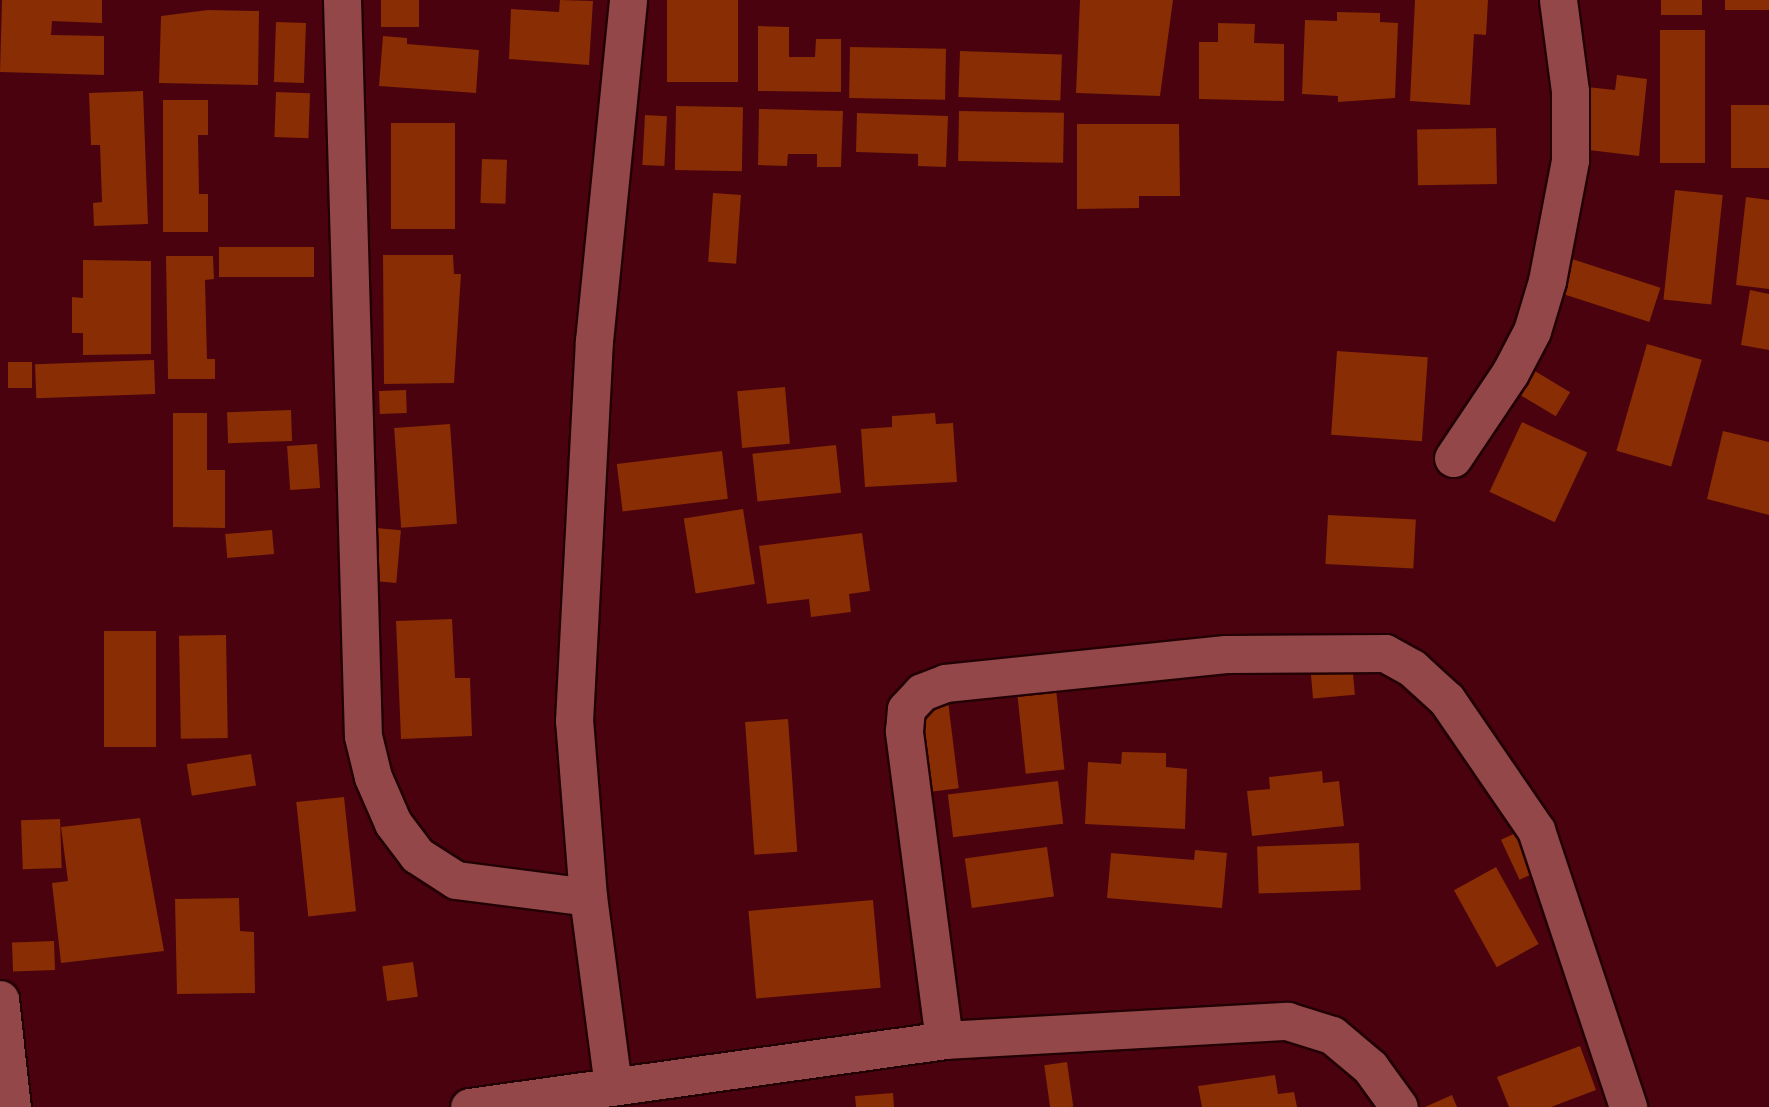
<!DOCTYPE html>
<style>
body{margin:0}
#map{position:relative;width:1769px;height:1107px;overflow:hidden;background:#4a020e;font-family:Barlow,sans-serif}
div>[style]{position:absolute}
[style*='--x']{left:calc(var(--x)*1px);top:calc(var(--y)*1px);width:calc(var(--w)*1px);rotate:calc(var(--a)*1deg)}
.building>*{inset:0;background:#882d04;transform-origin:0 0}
.roads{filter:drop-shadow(2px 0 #220104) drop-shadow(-2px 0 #220104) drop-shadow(0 2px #220104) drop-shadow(0 -2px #220104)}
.street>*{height:37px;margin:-18.5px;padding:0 18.5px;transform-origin:18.5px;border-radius:18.5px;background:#934749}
span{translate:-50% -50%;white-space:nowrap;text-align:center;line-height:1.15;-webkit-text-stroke:5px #1f0305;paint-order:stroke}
</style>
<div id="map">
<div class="building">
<div style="clip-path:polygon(2px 0,102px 0,102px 23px,52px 21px,51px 35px,104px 36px,104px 75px,0 72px)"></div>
<div style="left:381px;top:0;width:38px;height:27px"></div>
<div style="clip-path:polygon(560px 0,593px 1px,589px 65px,509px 59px,511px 9px,559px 12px)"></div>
<div style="left:667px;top:0;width:71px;height:82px"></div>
<div style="clip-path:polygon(1080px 0,1173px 0,1160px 96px,1076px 93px)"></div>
<div style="clip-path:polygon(1415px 0,1488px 0,1486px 35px,1474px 34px,1470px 105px,1410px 101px)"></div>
<div style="left:1661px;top:0;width:41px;height:15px"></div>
<div style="left:1725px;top:0;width:44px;height:10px"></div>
<div style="clip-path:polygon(208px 10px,259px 11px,258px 85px,159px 83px,161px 16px)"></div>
<div style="clip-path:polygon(1337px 12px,1380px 13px,1380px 22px,1398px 23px,1395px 98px,1338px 102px,1338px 96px,1302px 94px,1305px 20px,1337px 21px)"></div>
<div style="left:276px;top:22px;width:30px;height:60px;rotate:2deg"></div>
<div style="clip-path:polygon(1218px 23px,1255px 24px,1254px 43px,1284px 44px,1284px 101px,1199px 99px,1199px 42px,1218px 42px)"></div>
<div style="clip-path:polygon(758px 26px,789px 27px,789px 57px,815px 57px,816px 39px,841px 39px,841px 92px,758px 91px)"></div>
<div style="left:1660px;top:30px;width:45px;height:133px"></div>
<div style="clip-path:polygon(383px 36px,407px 38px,407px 44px,479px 50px,476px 93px,379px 86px)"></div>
<div style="left:850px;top:47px;width:96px;height:51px;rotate:1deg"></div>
<div style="left:960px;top:51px;width:102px;height:46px;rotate:2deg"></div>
<div style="clip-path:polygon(1617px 75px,1647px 79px,1639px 156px,1580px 149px,1587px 87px,1615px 90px)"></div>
<div style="clip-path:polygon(143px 91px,148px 224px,94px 226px,93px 203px,102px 202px,100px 145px,91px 145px,89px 93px)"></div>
<div style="left:276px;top:92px;width:34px;height:45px;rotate:2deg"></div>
<div style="clip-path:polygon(163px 100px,208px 100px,208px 135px,198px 135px,199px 194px,208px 194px,208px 232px,163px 232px)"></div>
<div style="left:1769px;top:105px;width:63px;height:38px;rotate:90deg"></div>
<div style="left:676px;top:106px;width:67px;height:64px;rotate:1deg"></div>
<div style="clip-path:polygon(759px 109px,843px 111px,841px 167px,817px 167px,817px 154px,788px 154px,787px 166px,758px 165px)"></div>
<div style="left:959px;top:111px;width:105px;height:50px;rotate:1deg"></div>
<div style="clip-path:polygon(857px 113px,948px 116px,946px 167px,918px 166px,918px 154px,856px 152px)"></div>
<div style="left:645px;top:115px;width:22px;height:50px;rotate:3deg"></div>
<div style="left:391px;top:123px;width:64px;height:106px"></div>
<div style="clip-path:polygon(1077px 124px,1179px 124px,1180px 196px,1139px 196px,1139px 208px,1077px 209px)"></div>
<div style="left:1496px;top:128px;width:56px;height:79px;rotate:89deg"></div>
<div style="left:482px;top:159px;width:25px;height:44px;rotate:2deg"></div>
<div style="left:1675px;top:190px;width:48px;height:110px;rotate:6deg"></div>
<div style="left:713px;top:193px;width:28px;height:69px;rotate:4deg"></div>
<div style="clip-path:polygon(1746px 197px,1769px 200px,1769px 289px,1736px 285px)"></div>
<div style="left:314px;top:247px;width:30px;height:95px;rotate:90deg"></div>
<div style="clip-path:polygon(383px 255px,453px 255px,454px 274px,461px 274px,454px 383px,384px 384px)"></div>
<div style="clip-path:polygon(166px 256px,213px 256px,214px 279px,205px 280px,207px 359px,215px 359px,215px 379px,168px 379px)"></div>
<div style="left:1572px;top:259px;width:93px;height:36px;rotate:18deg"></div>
<div style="clip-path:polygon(83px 260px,151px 261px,151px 354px,83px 355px,83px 333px,72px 333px,72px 297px,83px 298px)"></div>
<div style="clip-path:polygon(1750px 290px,1769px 294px,1769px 350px,1741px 345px)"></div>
<div style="left:1647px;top:344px;width:57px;height:111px;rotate:16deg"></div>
<div style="left:1337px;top:351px;width:91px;height:84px;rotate:4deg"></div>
<div style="left:154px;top:360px;width:34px;height:119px;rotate:88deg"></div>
<div style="left:8px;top:362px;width:24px;height:26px"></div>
<div style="left:1523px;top:364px;width:55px;height:28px;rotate:31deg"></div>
<div style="left:785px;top:387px;width:57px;height:48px;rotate:85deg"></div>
<div style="left:406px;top:390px;width:23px;height:27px;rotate:88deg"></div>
<div style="left:291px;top:410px;width:31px;height:64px;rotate:88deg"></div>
<div style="clip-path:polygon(173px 413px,207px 413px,207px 470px,225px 470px,225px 528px,173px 527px)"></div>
<div style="clip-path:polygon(935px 413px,936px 424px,953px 423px,957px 482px,865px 487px,861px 429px,892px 427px,892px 416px)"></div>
<div style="left:1522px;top:422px;width:72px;height:77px;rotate:25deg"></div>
<div style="left:450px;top:424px;width:100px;height:56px;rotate:86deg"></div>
<div style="clip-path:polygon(1723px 431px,1769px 442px,1769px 515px,1707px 499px)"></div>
<div style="left:317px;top:444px;width:44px;height:30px;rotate:86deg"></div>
<div style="left:836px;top:445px;width:48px;height:84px;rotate:84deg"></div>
<div style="left:722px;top:451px;width:48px;height:106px;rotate:83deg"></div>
<div style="left:743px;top:509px;width:76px;height:60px;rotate:81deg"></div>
<div style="left:1328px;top:515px;width:88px;height:49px;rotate:3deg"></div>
<div style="left:376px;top:528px;width:25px;height:53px;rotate:5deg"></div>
<div style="left:272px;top:530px;width:24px;height:47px;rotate:85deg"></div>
<div style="clip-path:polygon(862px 533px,870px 591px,849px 594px,851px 612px,811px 617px,809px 599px,767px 604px,759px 546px)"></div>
<div style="clip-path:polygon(452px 619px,455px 678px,470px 678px,472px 736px,401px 739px,396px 621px)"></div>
<div style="left:104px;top:631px;width:52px;height:116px"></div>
<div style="left:226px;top:635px;width:103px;height:47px;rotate:89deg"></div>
<div style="left:1352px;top:662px;width:33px;height:42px;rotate:85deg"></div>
<div style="left:1056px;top:689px;width:81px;height:39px;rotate:84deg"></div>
<div style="left:948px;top:701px;width:88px;height:34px;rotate:83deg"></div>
<div style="left:788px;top:719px;width:133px;height:43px;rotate:86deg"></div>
<div style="clip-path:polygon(1122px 752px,1166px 753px,1166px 767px,1187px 769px,1185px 829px,1085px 824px,1088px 762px,1121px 764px)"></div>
<div style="left:251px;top:754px;width:32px;height:65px;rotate:81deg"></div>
<div style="clip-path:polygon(1322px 771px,1323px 783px,1339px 781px,1344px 826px,1252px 836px,1247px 791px,1270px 789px,1269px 777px)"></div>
<div style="left:1058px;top:781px;width:43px;height:111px;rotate:83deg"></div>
<div style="left:344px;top:797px;width:115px;height:48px;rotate:84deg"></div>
<div style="clip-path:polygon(140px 818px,164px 951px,61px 963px,52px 883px,68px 881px,61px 827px)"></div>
<div style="left:60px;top:819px;width:49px;height:39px;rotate:88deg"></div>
<div style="left:1520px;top:831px;width:44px;height:21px;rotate:65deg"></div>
<div style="left:1359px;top:843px;width:47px;height:102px;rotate:88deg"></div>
<div style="left:1047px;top:847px;width:50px;height:83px;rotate:82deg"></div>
<div style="clip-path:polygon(1195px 850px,1227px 853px,1222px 908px,1107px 898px,1111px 853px,1194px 860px)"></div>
<div style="left:1496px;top:867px;width:88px;height:48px;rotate:61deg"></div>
<div style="clip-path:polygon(239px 898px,240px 931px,254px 932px,255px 993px,177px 994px,175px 899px)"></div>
<div style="left:873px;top:900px;width:88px;height:125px;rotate:85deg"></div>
<div style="left:54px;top:941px;width:29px;height:42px;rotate:88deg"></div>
<div style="left:413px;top:962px;width:35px;height:31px;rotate:82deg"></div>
<div style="clip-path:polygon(1580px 1046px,1596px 1090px,1551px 1107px,1509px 1107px,1497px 1077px)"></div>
<div style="left:1067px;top:1062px;width:45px;height:23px;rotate:82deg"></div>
<div style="clip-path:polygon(1275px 1075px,1278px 1094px,1294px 1092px,1297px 1107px,1202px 1107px,1198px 1086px)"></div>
<div style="clip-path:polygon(893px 1093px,894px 1107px,856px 1107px,855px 1096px)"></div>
<div style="clip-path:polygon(1452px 1095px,1457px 1107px,1425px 1107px)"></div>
</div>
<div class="roads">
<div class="street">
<div style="--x:342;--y:0;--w:736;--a:88.37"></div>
<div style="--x:363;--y:736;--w:42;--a:76.3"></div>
<div style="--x:373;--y:777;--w:50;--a:66.5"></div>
<div style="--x:393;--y:823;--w:40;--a:53"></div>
<div style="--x:417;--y:855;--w:46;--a:32.7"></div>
<div style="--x:456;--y:880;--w:133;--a:7.3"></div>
<div style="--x:1453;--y:458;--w:102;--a:-56.2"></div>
<div style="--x:1510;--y:373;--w:47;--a:-62.4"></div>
<div style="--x:1532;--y:331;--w:52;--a:-73.3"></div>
<div style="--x:1547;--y:281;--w:123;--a:-79.2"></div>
<div style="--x:1570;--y:160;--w:69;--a:-90"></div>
<div style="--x:1570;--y:91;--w:92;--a:-97.5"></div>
<div style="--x:0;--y:999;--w:109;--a:83.7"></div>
<div style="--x:944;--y:1040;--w:312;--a:-97.4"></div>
<div style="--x:904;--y:731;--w:22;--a:-85"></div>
<div style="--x:906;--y:709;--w:23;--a:-47"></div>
<div style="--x:922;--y:692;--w:25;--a:-21"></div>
<div style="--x:945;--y:683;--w:282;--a:-5.9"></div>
<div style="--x:1226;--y:654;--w:159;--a:-0.4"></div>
<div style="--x:1385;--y:653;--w:31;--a:29"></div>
<div style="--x:1412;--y:668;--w:47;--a:42.4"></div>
<div style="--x:1447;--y:700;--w:158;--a:55.6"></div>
<div style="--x:1536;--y:830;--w:292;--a:71.6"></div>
<div style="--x:613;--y:1086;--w:191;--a:-97.5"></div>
<div style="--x:588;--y:897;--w:177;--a:-94.5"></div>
<div style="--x:574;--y:721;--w:381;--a:-87"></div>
<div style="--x:594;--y:341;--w:343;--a:-84.3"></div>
<div style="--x:469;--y:1107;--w:480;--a:-8"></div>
<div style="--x:944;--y:1040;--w:344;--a:-3.2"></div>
<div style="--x:1287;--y:1021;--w:47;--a:17.3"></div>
<div style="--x:1332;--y:1035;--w:50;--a:40.1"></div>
<div style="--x:1370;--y:1067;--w:49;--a:54.1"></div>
</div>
</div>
</div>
